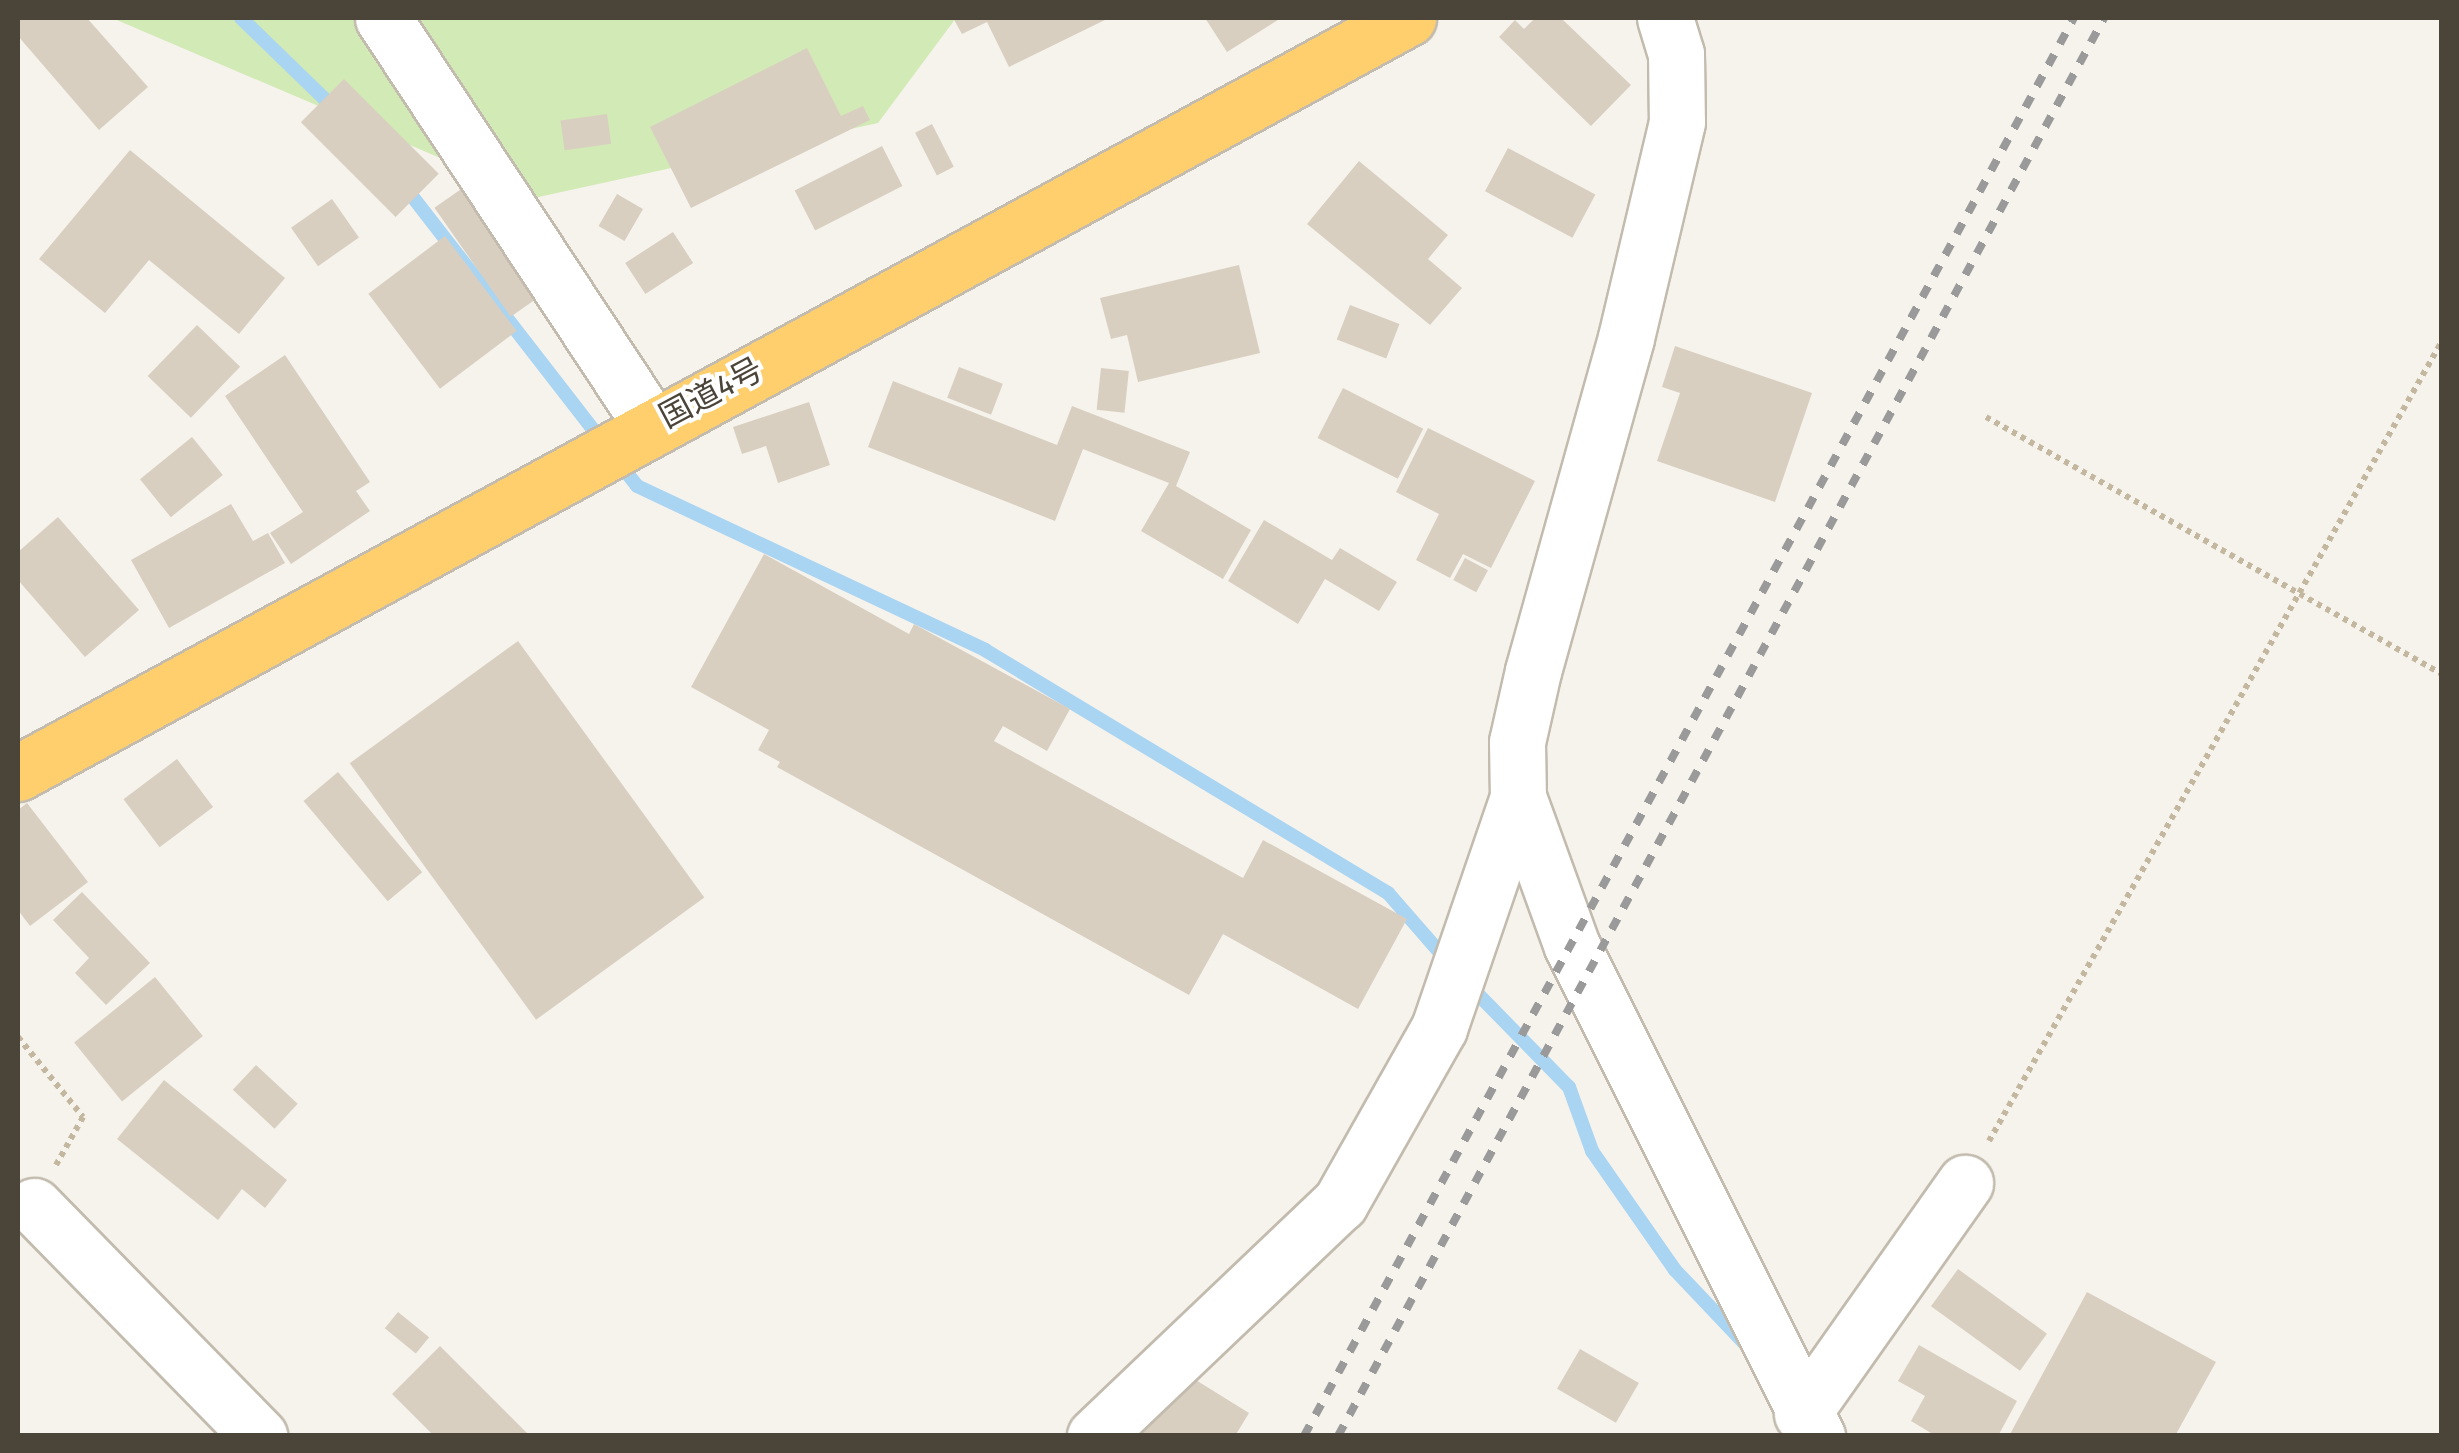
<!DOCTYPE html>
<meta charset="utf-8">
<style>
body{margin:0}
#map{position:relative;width:2459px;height:1453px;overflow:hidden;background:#f6f3ec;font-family:"Fira Sans Condensed","Noto Sans JP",sans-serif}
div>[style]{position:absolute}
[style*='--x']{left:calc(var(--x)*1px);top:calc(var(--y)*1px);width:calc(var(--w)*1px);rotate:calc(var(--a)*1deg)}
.green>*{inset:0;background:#d2eab5}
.stream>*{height:14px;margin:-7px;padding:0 7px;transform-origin:7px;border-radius:7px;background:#a9d4f2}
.building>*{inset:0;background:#d8cfc1;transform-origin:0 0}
.path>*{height:6px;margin-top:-3px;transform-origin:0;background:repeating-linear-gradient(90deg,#c4b79f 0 5px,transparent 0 10px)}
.roads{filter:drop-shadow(2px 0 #c2bbae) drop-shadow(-2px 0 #c2bbae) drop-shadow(0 2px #c2bbae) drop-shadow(0 -2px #c2bbae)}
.minor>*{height:55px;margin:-27.5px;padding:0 27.5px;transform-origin:27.5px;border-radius:27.5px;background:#fff}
.highway>*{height:55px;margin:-27.5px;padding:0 27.5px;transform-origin:27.5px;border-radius:27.5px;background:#ffcf6e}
.rail>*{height:8px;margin-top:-4px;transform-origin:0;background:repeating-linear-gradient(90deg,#9a9a9a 0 12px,transparent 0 24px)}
span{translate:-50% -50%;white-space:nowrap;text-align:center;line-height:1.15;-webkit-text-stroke:8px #fff;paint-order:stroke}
.street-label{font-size:32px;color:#4b4439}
.frame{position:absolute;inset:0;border:20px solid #4b4439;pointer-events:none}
</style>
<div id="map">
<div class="green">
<div style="clip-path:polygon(112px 18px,956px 18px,878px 123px,534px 198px)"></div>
</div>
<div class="stream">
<div style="--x:241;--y:18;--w:134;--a:44.1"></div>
<div style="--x:405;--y:187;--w:323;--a:52.2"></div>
<div style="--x:616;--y:459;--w:34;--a:52"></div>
<div style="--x:637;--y:486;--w:385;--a:25.2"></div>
<div style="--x:985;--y:650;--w:471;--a:31.1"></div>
<div style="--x:1388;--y:893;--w:93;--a:48.9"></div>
<div style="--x:1467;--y:983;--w:146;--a:45.6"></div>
<div style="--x:1569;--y:1087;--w:68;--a:70.2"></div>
<div style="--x:1592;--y:1151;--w:145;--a:55.1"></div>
<div style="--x:1675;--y:1270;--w:105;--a:46.5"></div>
</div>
<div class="building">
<div style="clip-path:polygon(18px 18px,87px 18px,148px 87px,99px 130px,18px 36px)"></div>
<div style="clip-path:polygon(953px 18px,1109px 18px,1009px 67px,987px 22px,962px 34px)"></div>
<div style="clip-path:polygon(1205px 18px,1281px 18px,1227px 52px)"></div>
<div style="clip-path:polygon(1535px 18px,1561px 18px,1631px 85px,1591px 126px,1499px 37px,1515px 20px,1524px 29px)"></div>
<div style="clip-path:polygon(807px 48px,841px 116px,863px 106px,870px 120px,691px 208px,650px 127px)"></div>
<div style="left:344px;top:79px;width:134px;height:61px;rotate:45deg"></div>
<div style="left:607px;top:114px;width:30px;height:47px;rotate:82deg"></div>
<div style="left:932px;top:124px;width:48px;height:19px;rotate:63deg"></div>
<div style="left:882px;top:146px;width:45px;height:98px;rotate:63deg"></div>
<div style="left:1508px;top:148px;width:99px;height:49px;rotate:28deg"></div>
<div style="clip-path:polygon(130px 150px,285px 278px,239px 334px,149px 260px,105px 313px,39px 259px)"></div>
<div style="clip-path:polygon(1359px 161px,1448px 235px,1428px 259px,1462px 288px,1430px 325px,1307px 224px)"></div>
<div style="left:477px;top:178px;width:133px;height:52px;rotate:55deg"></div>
<div style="left:617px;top:194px;width:30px;height:37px;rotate:30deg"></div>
<div style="left:332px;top:199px;width:47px;height:50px;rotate:55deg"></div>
<div style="left:673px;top:232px;width:37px;height:57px;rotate:57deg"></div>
<div style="left:445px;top:236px;width:119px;height:96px;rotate:53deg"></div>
<div style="clip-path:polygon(1239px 265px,1260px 353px,1138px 382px,1127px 335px,1111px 339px,1100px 298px)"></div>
<div style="left:1350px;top:305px;width:53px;height:37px;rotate:21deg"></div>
<div style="left:197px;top:325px;width:60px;height:71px;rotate:44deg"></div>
<div style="clip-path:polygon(1675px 346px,1812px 393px,1775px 502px,1657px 461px,1680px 393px,1662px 387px)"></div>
<div style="clip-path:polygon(285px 355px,370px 482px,356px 491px,370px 511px,291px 564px,270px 533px,303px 512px,225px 396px)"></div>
<div style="left:959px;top:367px;width:47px;height:33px;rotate:21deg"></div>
<div style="left:1101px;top:368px;width:28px;height:42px;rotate:6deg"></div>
<div style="clip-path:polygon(893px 381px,1057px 445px,1072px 406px,1190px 452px,1176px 486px,1251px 530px,1223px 579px,1141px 531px,1169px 483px,1083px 449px,1055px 521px,868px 447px)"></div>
<div style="left:1343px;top:388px;width:90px;height:56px;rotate:27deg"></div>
<div style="clip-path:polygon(809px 402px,830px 465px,778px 483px,766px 446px,742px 454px,733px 427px)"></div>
<div style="clip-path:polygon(1428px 428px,1535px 481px,1491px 568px,1463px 554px,1450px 578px,1416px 560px,1439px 514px,1396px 492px)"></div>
<div style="left:192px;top:437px;width:49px;height:67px;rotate:51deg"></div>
<div style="clip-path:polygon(231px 504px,253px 541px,268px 533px,285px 563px,169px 628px,131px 560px)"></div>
<div style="clip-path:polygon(58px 517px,139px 610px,85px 657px,18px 580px,18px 552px)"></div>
<div style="clip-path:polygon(1264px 520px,1332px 560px,1340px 548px,1397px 582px,1379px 611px,1325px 579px,1298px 624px,1228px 581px)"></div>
<div style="clip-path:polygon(764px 554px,909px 634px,914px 624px,1070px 709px,1047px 751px,1003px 726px,994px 741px,1243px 878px,1263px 840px,1407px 919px,1358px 1009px,1223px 934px,1189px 995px,777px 767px,780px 762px,758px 750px,769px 730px,691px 687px)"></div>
<div style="left:1465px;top:558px;width:26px;height:25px;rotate:28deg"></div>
<div style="left:518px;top:641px;width:317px;height:208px;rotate:54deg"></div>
<div style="left:177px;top:759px;width:60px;height:67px;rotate:53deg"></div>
<div style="left:338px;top:772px;width:131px;height:45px;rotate:50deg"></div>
<div style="clip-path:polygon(27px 803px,88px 882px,30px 926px,18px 910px,18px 810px)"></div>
<div style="clip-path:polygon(82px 892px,150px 963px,106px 1005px,75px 973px,89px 958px,53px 920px)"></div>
<div style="left:155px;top:977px;width:76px;height:104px;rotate:51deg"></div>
<div style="left:256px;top:1065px;width:57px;height:34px;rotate:43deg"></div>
<div style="clip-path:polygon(164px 1080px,287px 1180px,265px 1208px,242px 1189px,218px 1220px,117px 1139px)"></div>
<div style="left:1958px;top:1269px;width:110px;height:46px;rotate:36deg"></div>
<div style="clip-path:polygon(2087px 1292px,2216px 1362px,2175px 1436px,2009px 1436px)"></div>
<div style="left:398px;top:1312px;width:40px;height:21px;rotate:39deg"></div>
<div style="clip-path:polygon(1919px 1345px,2017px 1401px,1998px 1436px,1936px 1436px,1911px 1421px,1925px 1396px,1898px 1381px)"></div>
<div style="clip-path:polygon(440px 1346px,530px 1436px,434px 1436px,392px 1394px)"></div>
<div style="left:1580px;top:1349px;width:68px;height:46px;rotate:30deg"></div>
<div style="clip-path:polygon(1170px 1364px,1249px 1413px,1235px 1436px,1125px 1436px)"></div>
</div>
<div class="path">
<div style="--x:1986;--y:417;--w:523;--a:29.41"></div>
<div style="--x:18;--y:1037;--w:103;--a:50.9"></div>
<div style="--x:83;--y:1117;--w:55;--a:119.4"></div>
<div style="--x:1989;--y:1141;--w:919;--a:-60.48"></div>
</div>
<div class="roads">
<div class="minor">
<div style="--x:383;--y:18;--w:487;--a:56.6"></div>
<div style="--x:1665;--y:18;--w:38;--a:73"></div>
<div style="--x:1676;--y:54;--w:68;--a:89.2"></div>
<div style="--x:1677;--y:122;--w:222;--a:103.3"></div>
<div style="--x:1626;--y:338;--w:346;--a:105.6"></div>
<div style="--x:1533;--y:671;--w:73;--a:102.7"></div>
<div style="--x:1517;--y:742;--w:55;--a:89"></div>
<div style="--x:1518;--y:797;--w:158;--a:70.1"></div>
<div style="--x:1572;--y:946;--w:548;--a:63.43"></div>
<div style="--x:34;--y:1206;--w:322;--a:45.6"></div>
<div style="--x:1802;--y:1414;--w:283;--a:-54.8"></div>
<div style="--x:1095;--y:1436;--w:338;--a:-43.6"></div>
<div style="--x:1340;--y:1203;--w:201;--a:-60.5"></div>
<div style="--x:1439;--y:1028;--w:244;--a:-71.1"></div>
</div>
<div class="highway">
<div style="--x:18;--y:773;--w:1582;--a:-28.51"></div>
</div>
</div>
<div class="rail">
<div style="--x:1304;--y:1436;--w:1614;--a:-61.5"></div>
<div style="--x:1338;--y:1436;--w:1612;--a:-61.62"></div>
</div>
<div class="street-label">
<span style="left:711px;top:393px;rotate:-28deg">国道4号</span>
</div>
<div class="frame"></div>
</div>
